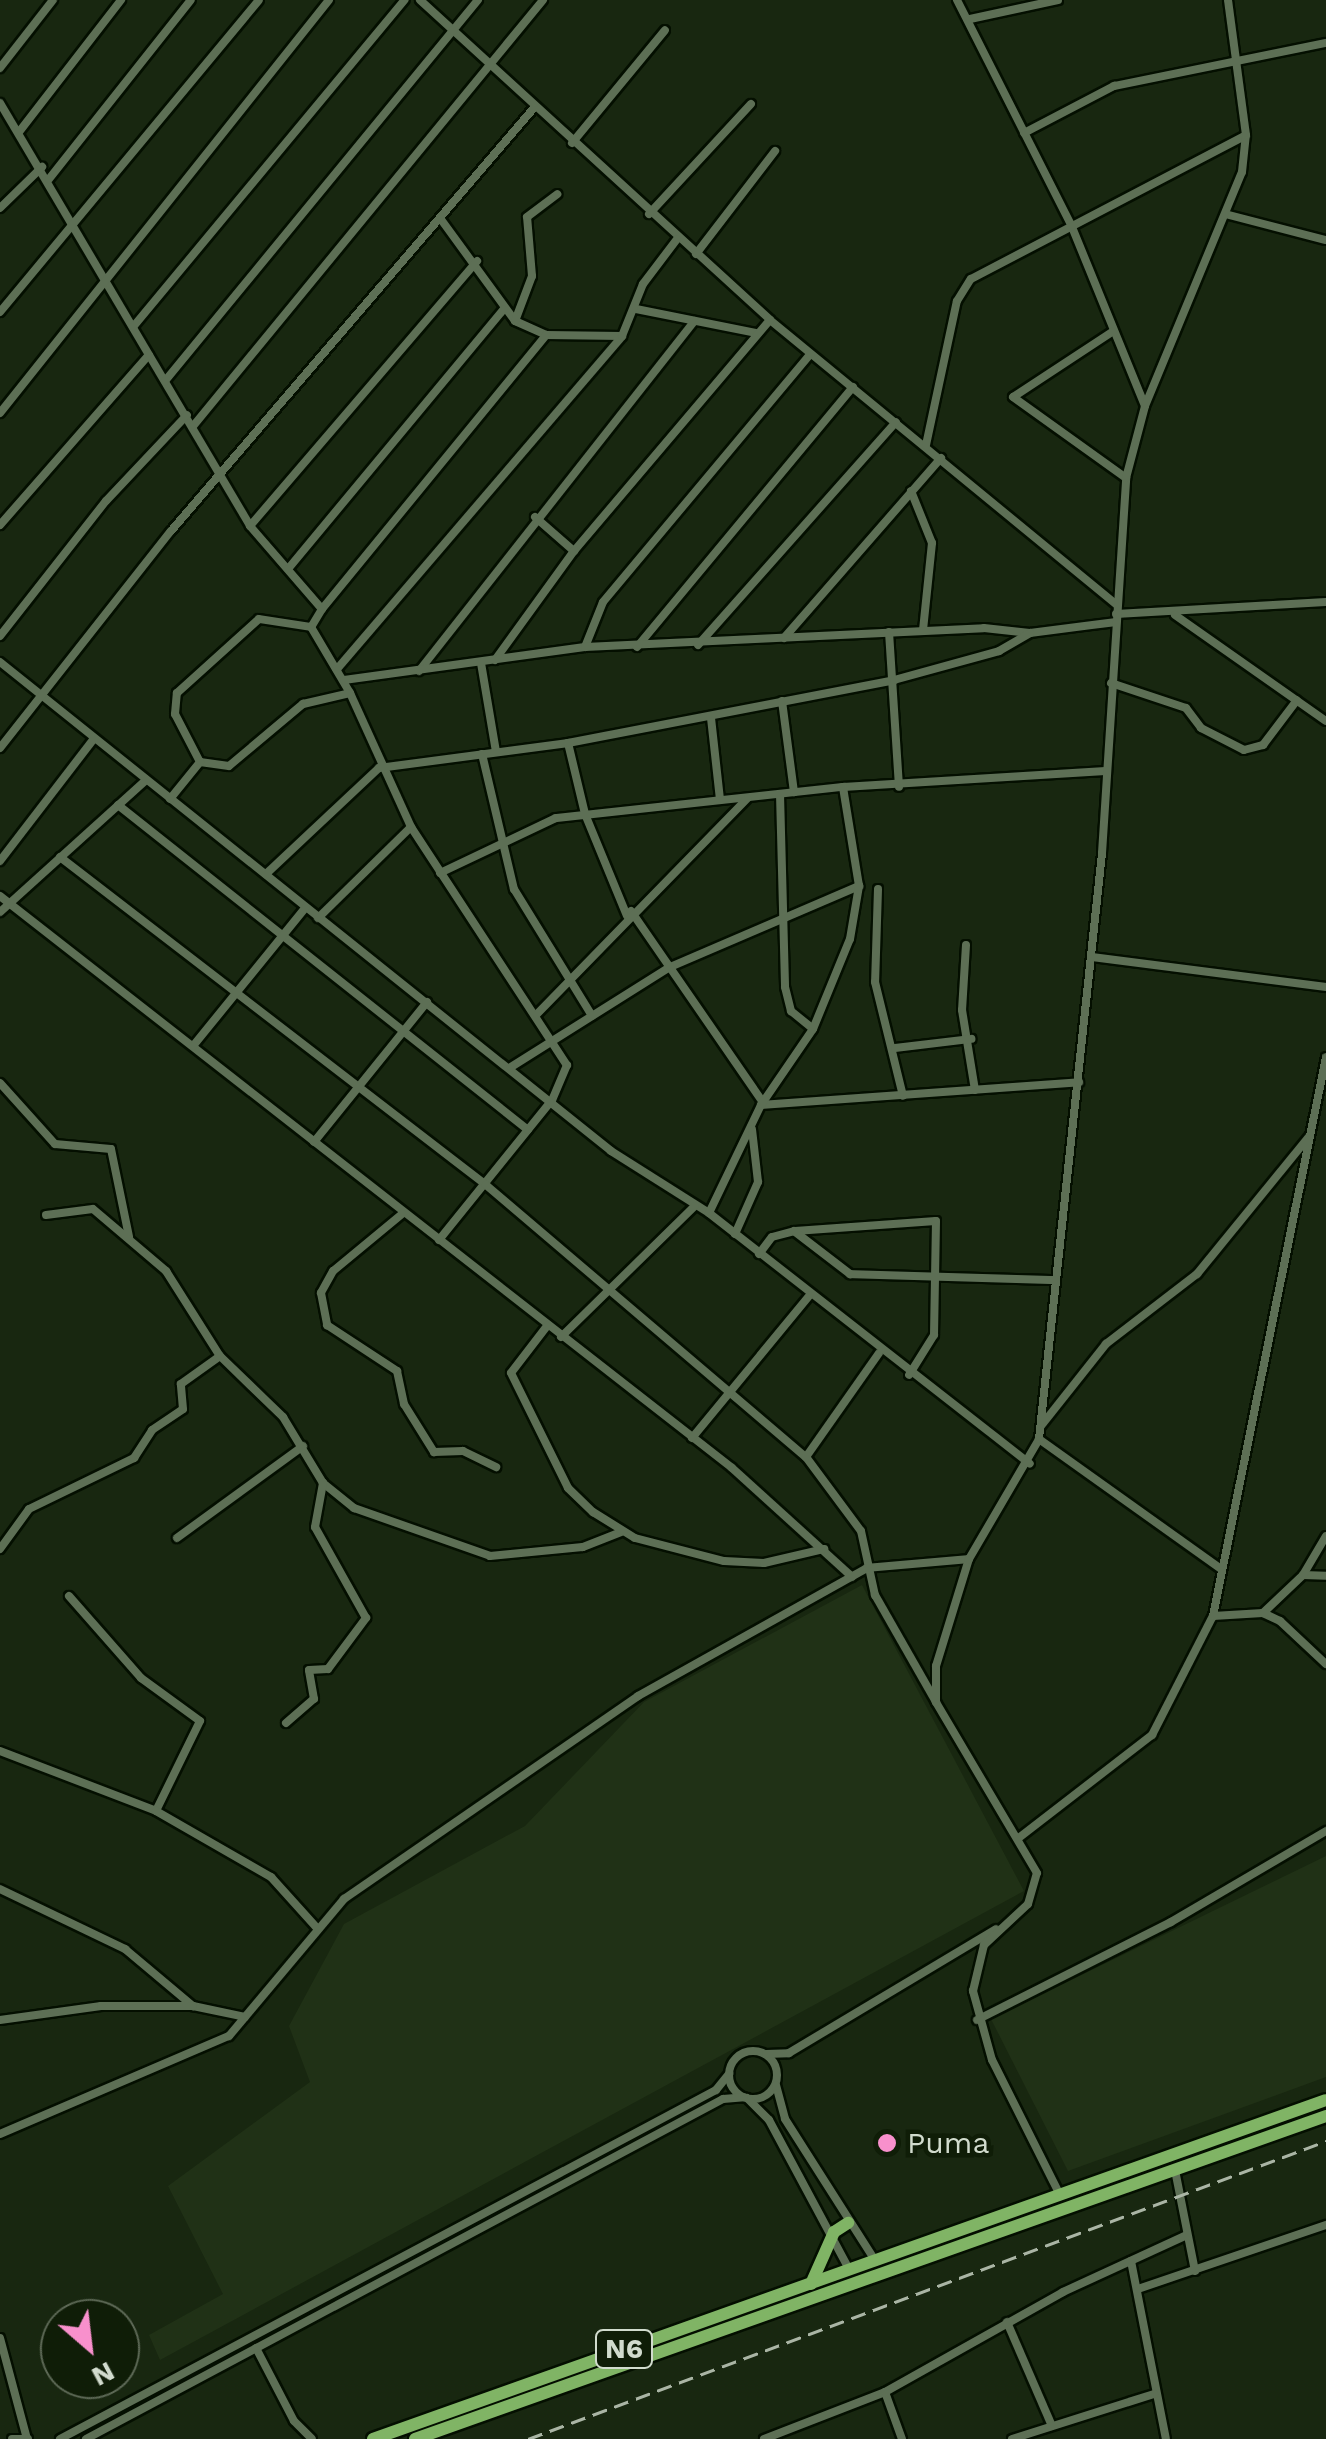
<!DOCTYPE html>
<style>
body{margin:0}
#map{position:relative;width:1326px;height:2439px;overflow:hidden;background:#182710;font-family:"Work Sans",sans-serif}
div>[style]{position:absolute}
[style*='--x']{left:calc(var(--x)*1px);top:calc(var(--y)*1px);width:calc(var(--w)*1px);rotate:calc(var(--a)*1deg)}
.built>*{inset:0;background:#203116}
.roads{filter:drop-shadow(2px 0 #040f00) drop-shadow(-2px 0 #040f00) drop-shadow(0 2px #040f00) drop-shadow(0 -2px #040f00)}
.minor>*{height:8px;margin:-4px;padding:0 4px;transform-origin:4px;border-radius:4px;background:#5d6f55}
.minor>.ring{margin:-4px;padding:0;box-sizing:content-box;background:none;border:8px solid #5d6f55;border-radius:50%}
.trunk>*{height:12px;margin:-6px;padding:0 6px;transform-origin:6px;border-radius:6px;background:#80b465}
.rail>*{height:2.5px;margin-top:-1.25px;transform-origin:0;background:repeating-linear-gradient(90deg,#aab5a5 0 15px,transparent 0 23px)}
.dots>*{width:28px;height:28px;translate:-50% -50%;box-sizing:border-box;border:5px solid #0f1d07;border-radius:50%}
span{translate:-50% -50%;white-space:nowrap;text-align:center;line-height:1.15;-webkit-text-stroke:9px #0f1d07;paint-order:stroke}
.shield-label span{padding:2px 8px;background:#0f1d07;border:2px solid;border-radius:8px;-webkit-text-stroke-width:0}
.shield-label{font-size:28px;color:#d1dbcd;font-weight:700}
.poi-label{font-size:30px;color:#d1dbcd}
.left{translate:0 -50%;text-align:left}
.north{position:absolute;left:40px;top:2299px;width:100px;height:100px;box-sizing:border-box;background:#0f1d07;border:2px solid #5d6956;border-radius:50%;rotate:152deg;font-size:28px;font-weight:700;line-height:40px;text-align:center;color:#d1dbcd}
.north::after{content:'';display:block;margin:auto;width:35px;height:45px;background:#f890cc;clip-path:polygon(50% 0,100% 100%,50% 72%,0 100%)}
</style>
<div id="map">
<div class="built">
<div style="clip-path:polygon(862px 1585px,1024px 1891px,160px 2360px,149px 2335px,223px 2294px,168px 2186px,310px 2082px,289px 2026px,344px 1924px,525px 1826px,644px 1702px)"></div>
<div style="clip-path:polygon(1326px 1856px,1326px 2077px,1068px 2171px,991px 2019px)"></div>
</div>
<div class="roads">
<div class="minor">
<div style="--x:420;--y:0;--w:474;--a:42.4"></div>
<div style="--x:770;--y:320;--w:449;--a:39.4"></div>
<div style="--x:957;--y:0;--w:254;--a:63.1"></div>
<div style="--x:1072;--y:227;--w:193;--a:67.8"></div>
<div style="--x:970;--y:19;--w:90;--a:-12.2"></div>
<div style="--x:0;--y:68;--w:86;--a:-52.1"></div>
<div style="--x:0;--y:103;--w:491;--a:59.4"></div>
<div style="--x:250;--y:526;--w:110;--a:49.1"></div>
<div style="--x:322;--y:609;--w:21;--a:121"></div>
<div style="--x:311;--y:627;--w:77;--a:59.4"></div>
<div style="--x:350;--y:693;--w:147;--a:65.5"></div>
<div style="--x:411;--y:827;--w:285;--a:56.8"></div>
<div style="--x:567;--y:1065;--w:38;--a:113"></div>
<div style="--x:552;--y:1100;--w:180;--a:128.9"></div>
<div style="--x:19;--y:132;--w:167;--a:-52.3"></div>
<div style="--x:1024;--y:133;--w:102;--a:-27.6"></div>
<div style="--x:1114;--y:86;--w:216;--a:-11.5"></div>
<div style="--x:572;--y:143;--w:146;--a:-50.5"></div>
<div style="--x:49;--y:179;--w:228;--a:-51.6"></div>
<div style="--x:0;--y:208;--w:59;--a:-44.3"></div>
<div style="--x:649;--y:214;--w:150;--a:-47.2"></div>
<div style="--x:1229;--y:215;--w:100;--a:14.5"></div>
<div style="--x:440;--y:218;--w:127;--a:53.9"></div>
<div style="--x:515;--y:321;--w:34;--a:24"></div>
<div style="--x:546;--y:335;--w:76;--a:0.8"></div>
<div style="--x:696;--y:254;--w:130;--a:-52.5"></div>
<div style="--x:636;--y:309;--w:122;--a:11.3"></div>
<div style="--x:0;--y:312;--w:405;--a:-50.3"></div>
<div style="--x:515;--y:321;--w:48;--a:-69.3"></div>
<div style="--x:532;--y:276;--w:59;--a:-94.8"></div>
<div style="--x:527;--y:217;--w:38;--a:-37"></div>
<div style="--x:133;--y:327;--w:425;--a:-50.3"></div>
<div style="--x:1112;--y:332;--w:118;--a:146.7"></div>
<div style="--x:1013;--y:397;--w:139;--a:35.6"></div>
<div style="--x:165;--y:381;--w:493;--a:-50.6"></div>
<div style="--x:0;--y:413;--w:528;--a:-51.46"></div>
<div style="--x:194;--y:425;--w:550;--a:-50.61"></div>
<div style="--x:926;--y:445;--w:147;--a:-77.9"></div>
<div style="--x:957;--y:301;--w:26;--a:-58"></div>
<div style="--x:971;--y:279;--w:310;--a:-27.6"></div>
<div style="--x:911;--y:491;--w:56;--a:68"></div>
<div style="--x:932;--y:543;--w:87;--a:95.9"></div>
<div style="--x:535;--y:517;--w:52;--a:41.1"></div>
<div style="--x:0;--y:525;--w:226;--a:-48.8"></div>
<div style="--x:250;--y:526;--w:349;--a:-49.4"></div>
<div style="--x:288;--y:569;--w:337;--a:-50.3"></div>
<div style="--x:322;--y:609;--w:354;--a:-50.7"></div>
<div style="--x:1116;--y:614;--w:210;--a:-3.3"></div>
<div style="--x:1175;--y:615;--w:184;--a:35.1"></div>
<div style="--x:889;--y:632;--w:155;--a:86.3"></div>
<div style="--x:0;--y:636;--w:172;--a:-51.9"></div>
<div style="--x:106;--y:501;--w:118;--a:-46.7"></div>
<div style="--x:784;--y:638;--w:239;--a:-48.9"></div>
<div style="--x:698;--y:645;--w:298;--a:-48.4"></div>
<div style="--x:585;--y:647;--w:48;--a:-68.2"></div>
<div style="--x:603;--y:602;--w:323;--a:-50.1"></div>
<div style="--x:637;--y:647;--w:338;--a:-50.3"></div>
<div style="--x:495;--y:660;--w:135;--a:-54.1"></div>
<div style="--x:574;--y:551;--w:303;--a:-49.7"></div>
<div style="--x:0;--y:662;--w:783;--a:38.67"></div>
<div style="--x:611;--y:1151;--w:116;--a:32.3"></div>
<div style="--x:709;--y:1213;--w:407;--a:38"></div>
<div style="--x:481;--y:663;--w:90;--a:80.4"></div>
<div style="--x:337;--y:669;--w:438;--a:-49.4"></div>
<div style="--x:622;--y:336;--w:56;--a:-68"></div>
<div style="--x:643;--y:284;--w:56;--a:-52.9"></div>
<div style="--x:419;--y:671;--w:445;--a:-51.8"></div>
<div style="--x:344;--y:680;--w:243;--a:-7.8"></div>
<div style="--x:585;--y:647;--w:399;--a:-2.7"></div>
<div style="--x:984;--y:628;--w:46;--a:6.2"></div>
<div style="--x:1030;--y:633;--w:87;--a:-7.3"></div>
<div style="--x:1111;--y:683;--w:79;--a:18.4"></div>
<div style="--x:1186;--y:708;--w:25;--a:53"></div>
<div style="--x:1201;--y:728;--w:48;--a:27.1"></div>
<div style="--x:1244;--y:750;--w:20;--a:-15"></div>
<div style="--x:1263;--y:745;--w:56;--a:-52.9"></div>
<div style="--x:782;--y:701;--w:92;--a:82.5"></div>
<div style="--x:711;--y:718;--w:82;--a:83.7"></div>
<div style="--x:568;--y:743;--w:73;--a:76.5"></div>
<div style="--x:585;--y:814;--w:110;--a:67.6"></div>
<div style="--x:0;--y:748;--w:276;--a:-51.8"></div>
<div style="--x:171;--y:531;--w:557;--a:-49.37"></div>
<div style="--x:482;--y:754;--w:139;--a:76.7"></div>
<div style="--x:514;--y:889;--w:149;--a:58.4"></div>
<div style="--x:200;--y:762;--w:29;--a:8"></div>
<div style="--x:229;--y:766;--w:97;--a:-40"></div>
<div style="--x:303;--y:704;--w:48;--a:-13.2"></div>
<div style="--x:780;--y:794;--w:193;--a:88.5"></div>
<div style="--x:785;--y:987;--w:25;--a:76"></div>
<div style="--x:791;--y:1011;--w:28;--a:39"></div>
<div style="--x:170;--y:799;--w:48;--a:-51"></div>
<div style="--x:200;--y:762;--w:54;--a:-117.5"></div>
<div style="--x:175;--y:714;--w:21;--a:-85"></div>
<div style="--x:177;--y:693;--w:110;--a:-42.1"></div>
<div style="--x:259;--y:619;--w:53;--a:8.7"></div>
<div style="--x:118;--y:805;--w:523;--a:38.4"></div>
<div style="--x:60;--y:857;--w:538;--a:37.59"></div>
<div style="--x:486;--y:1185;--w:420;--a:40.4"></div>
<div style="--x:806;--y:1457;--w:92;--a:53.4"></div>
<div style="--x:861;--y:1531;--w:66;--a:77.7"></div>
<div style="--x:875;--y:1595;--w:123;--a:60.3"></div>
<div style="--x:0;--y:861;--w:153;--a:-52.5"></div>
<div style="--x:440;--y:873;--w:128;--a:-25.4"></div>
<div style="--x:556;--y:818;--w:289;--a:-6.2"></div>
<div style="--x:843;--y:787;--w:263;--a:-3.5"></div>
<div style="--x:266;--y:874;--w:155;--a:-43.2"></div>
<div style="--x:379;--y:768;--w:191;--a:-7.5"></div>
<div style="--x:568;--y:743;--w:332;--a:-10.9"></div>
<div style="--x:894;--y:680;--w:109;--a:-15.4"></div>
<div style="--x:999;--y:651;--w:36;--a:-30"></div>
<div style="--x:878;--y:889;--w:93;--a:91.8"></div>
<div style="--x:875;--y:982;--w:117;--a:76.2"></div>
<div style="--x:0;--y:896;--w:929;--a:38"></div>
<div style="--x:732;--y:1468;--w:162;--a:42.2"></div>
<div style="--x:631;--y:911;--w:232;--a:55.4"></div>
<div style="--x:0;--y:912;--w:197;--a:-42.1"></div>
<div style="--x:318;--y:918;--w:130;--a:-44.4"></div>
<div style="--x:966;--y:945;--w:65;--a:93.5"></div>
<div style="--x:962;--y:1010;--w:81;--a:80.8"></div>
<div style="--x:1092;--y:957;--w:236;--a:7.3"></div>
<div style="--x:537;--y:1014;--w:301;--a:-45.7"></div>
<div style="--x:193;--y:1046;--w:178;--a:-50.9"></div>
<div style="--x:895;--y:1048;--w:77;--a:-6.8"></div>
<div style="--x:511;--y:1067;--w:188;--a:-32.2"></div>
<div style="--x:670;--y:967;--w:206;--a:-23.2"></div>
<div style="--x:859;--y:886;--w:100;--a:-99.2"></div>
<div style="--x:0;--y:1083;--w:82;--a:48"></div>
<div style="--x:55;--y:1144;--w:56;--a:5.1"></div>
<div style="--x:111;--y:1149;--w:90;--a:78.4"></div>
<div style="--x:761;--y:1105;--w:319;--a:-4.1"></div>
<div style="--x:314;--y:1142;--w:180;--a:-51.1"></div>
<div style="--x:709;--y:1213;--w:120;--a:-64.3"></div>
<div style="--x:761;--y:1105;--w:92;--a:-55.6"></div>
<div style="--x:813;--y:1029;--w:97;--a:-67.7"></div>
<div style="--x:850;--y:939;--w:54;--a:-80.4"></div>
<div style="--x:402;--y:1214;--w:89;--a:140.4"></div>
<div style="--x:333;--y:1271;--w:25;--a:119"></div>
<div style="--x:321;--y:1293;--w:33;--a:79"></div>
<div style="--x:327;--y:1325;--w:84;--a:33.3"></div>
<div style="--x:397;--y:1371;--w:34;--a:78"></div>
<div style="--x:404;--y:1404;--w:57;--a:58"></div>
<div style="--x:434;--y:1452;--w:29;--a:-2"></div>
<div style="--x:463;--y:1451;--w:37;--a:26"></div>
<div style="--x:46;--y:1215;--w:47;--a:-7.3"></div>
<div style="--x:93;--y:1209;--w:96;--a:40.3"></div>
<div style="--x:166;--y:1271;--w:101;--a:57.6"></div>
<div style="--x:220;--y:1356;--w:88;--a:44.1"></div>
<div style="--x:283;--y:1417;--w:77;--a:58.8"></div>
<div style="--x:323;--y:1483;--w:40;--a:39"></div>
<div style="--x:354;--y:1508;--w:144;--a:19.4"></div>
<div style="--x:490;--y:1556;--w:93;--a:-5.5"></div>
<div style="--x:583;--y:1547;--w:41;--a:-21.5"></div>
<div style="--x:795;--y:1231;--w:141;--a:-4.1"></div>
<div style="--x:936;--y:1221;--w:114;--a:91"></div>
<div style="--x:934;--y:1335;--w:47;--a:122"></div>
<div style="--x:735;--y:1234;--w:57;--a:-66.1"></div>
<div style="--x:758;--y:1182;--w:53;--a:-96.5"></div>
<div style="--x:759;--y:1254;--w:21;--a:-53"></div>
<div style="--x:772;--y:1237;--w:23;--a:-15"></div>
<div style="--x:794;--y:1231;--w:71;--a:37.5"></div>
<div style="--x:850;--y:1274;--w:205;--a:1.7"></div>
<div style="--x:547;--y:1326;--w:59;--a:127.5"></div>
<div style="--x:511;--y:1373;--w:128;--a:63.6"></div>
<div style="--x:568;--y:1488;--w:35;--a:44"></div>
<div style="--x:593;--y:1512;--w:49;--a:31.8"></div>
<div style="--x:635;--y:1538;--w:92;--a:14.5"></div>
<div style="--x:724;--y:1561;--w:40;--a:2.9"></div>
<div style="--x:764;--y:1563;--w:62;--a:-13.1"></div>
<div style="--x:561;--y:1337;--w:187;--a:-44.4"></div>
<div style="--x:1041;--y:1426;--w:105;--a:-51.6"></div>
<div style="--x:1106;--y:1344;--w:115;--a:-37.6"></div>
<div style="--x:1197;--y:1274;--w:176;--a:-50.8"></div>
<div style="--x:692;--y:1438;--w:184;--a:-50.5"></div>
<div style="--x:1039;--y:1439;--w:224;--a:35.5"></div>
<div style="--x:806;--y:1457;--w:127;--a:-54.9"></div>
<div style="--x:177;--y:1538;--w:156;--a:-36.1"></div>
<div style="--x:0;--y:1549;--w:49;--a:-54.1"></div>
<div style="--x:29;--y:1509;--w:117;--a:-25.9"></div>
<div style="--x:134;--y:1458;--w:33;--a:-57"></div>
<div style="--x:152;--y:1430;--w:37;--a:-34"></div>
<div style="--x:183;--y:1409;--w:25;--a:-95"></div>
<div style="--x:181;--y:1384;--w:48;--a:-35.7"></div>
<div style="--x:1303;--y:1575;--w:23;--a:2"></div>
<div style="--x:69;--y:1596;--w:109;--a:48.7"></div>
<div style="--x:141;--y:1678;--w:73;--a:36.1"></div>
<div style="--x:200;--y:1721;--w:100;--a:116.1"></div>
<div style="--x:1263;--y:1613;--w:55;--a:-43.5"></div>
<div style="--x:1303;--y:1575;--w:45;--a:-59.5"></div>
<div style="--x:1213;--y:1616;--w:50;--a:-3.4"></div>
<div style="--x:1263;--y:1613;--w:19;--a:25"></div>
<div style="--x:1280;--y:1621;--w:63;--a:43.1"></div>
<div style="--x:286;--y:1723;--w:37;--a:-41"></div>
<div style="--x:314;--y:1699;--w:29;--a:-100"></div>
<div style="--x:309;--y:1670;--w:19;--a:-3"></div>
<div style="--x:328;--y:1669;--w:64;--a:-53.3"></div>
<div style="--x:366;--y:1618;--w:104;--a:-119.3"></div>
<div style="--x:315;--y:1527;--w:45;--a:-79.7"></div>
<div style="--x:0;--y:1751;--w:167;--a:21"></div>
<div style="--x:156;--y:1811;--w:133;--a:29.9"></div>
<div style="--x:271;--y:1877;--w:67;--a:48"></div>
<div style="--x:1020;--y:1837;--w:167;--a:-37.7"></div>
<div style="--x:1152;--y:1735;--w:134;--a:-62.9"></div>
<div style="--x:1213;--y:1616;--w:570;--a:-78.57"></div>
<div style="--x:0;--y:1889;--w:139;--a:25.6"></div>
<div style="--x:125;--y:1949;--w:89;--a:40"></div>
<div style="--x:193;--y:2006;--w:53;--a:11.9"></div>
<div style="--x:0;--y:2020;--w:102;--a:-7.9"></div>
<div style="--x:101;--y:2006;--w:92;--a:0"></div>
<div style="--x:977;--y:2020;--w:217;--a:-26.8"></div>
<div style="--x:1171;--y:1922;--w:180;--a:-30.4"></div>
<div class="ring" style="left:729px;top:2051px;width:40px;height:40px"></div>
<div style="--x:766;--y:2054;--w:23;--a:-2"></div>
<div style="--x:789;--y:2053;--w:241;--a:-30.9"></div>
<div style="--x:776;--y:2085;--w:35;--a:75"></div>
<div style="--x:785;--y:2119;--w:169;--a:57.5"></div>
<div style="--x:747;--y:2098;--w:31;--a:45"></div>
<div style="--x:769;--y:2120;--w:169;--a:61.8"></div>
<div style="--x:0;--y:2134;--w:249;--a:-23.2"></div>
<div style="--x:229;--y:2036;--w:179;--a:-50"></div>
<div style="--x:344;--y:1899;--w:357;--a:-34.6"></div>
<div style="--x:638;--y:1696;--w:262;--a:-29.2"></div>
<div style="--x:867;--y:1568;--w:102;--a:-5"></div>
<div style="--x:1175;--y:2170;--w:103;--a:78.8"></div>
<div style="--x:1059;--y:2193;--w:149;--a:-116.7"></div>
<div style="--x:992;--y:2060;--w:72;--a:-105.4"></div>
<div style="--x:973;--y:1991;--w:47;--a:-76.6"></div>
<div style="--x:984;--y:1945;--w:60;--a:-43"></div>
<div style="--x:1028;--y:1904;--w:32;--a:-74"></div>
<div style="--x:1037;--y:1873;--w:199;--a:-120.6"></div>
<div style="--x:936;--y:1702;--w:36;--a:-90"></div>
<div style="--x:936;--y:1666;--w:112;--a:-72.9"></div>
<div style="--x:969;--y:1559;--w:139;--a:-59.7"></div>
<div style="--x:1039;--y:1439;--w:589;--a:-83.86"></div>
<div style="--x:1102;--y:853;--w:376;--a:-86.3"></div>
<div style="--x:1126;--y:478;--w:74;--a:-75.2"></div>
<div style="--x:1145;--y:406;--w:253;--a:-67.5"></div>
<div style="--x:1242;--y:172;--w:37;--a:-84"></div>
<div style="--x:1246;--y:135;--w:136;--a:-97.6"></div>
<div style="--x:1131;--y:2261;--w:181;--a:78.9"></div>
<div style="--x:1138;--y:2289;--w:199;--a:-18.8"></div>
<div style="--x:1007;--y:2322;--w:113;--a:66.6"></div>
<div style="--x:0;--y:2338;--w:105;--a:75"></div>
<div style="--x:256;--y:2348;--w:82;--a:62.5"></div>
<div style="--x:294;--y:2421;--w:25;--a:45"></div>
<div style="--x:885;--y:2392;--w:50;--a:70.1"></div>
<div style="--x:12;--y:2439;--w:16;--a:0"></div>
<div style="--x:60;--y:2439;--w:743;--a:-28.01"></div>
<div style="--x:716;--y:2090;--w:21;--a:-51"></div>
<div style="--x:86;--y:2439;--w:722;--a:-28.09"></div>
<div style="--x:723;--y:2099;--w:21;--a:-5"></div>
<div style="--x:764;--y:2439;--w:130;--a:-21.2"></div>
<div style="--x:885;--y:2392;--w:204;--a:-29.3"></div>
<div style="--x:1063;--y:2292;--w:136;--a:-24.7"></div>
<div style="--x:1012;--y:2439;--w:149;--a:-17.6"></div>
</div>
<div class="trunk">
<div style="--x:811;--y:2284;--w:57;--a:-66.1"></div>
<div style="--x:834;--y:2232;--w:17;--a:-33"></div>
<div style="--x:373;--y:2439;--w:1011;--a:-19.58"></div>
<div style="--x:415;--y:2439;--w:967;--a:-19.52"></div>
</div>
</div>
<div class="rail">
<div style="--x:528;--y:2439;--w:852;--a:-20.48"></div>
</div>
<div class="dots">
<div style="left:887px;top:2143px;background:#f890cc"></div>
</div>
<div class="shield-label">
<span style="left:624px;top:2349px">N6</span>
</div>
<div class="poi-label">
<span class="left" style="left:907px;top:2143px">Puma</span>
</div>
<div class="north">N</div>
</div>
